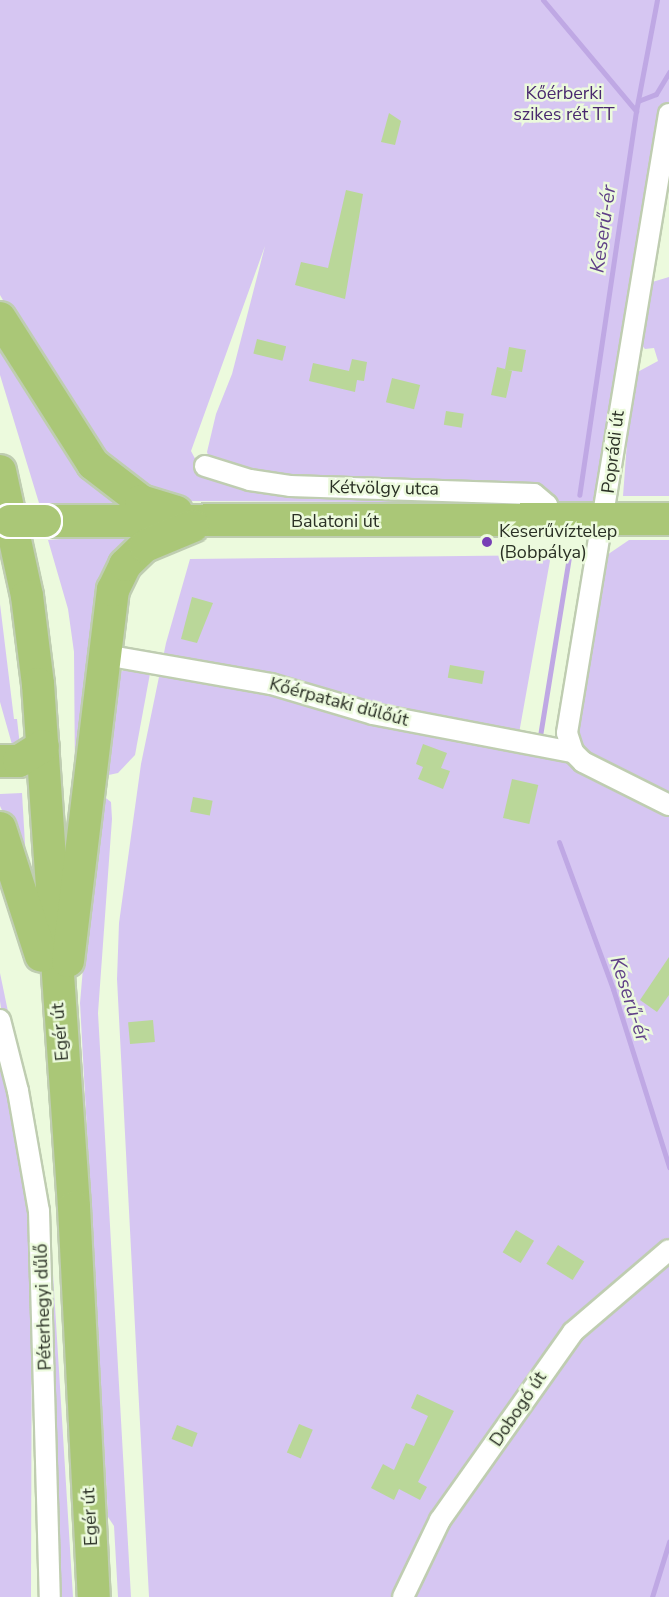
<!DOCTYPE html>
<meta charset="utf-8">
<style>
body{margin:0}
#map{position:relative;width:669px;height:1597px;overflow:hidden;background:#ecfadd;font-family:"Nunito Sans",sans-serif}
div>[style]{position:absolute}
[style*='--x']{left:calc(var(--x)*1px);top:calc(var(--y)*1px);width:calc(var(--w)*1px);rotate:calc(var(--a)*1deg)}
.green>*{inset:0;background:#d6c6f2}
.stream>*{height:5px;margin:-2.5px;padding:0 2.5px;transform-origin:2.5px;border-radius:2.5px;background:#bfa8e4}
.building>*{inset:0;background:#bad799;transform-origin:0 0}
.roads{filter:drop-shadow(2px 0 #bfcdb1) drop-shadow(-2px 0 #bfcdb1) drop-shadow(0 2px #bfcdb1) drop-shadow(0 -2px #bfcdb1)}
.street>*{height:20px;margin:-10px;padding:0 10px;transform-origin:10px;border-radius:10px;background:#fff}
.primary>*{height:32px;margin:-16px;padding:0 16px;transform-origin:16px;border-radius:16px;background:#aac777}
.bridges{filter:drop-shadow(2px 0 #fff) drop-shadow(-2px 0 #fff) drop-shadow(0 2px #fff) drop-shadow(0 -2px #fff)}
.primary-bridge>*{height:32px;margin:-16px;padding:0 16px;transform-origin:16px;border-radius:16px;background:#aac777}
.dots>*{width:16px;height:16px;translate:-50% -50%;box-sizing:border-box;border:3px solid #ecfadd;border-radius:50%}
span{translate:-50% -50%;white-space:nowrap;text-align:center;line-height:1.15;-webkit-text-stroke:5px #ecfadd;paint-order:stroke}
.park-label{font-size:18px;color:#4a296f}
.street-label{font-size:18px;color:#2a3025}
.poi-label{font-size:18px;color:#2a3025}
.left{translate:0 -50%;text-align:left}
.water-label{font-size:20px;color:#5f3f87;font-style:italic}
</style>
<div id="map">
<div class="green">
<div style="clip-path:polygon(0 0,669px 0,669px 114px,604px 519px,548px 519px,547px 505px,534px 494px,290px 486px,211px 463px,207px 452px,216px 414px,232px 374px,265px 246px,191px 451px,200px 468px,256px 485px,295px 490px,511px 497px,538px 505px,427px 509px,376px 502px,189px 501px,144px 487px,108px 462px,74px 422px,0 295px)"></div>
<div style="clip-path:polygon(669px 277px,669px 496px,623px 496px,632px 375px,658px 361px,654px 348px,645px 349px,638px 341px,649px 283px)"></div>
<div style="clip-path:polygon(0 343px,71px 462px,122px 507px,39px 503px,0 375px)"></div>
<div style="clip-path:polygon(142px 533px,75px 776px,74px 652px,68px 609px,48px 540px)"></div>
<div style="clip-path:polygon(629px 540px,669px 540px,669px 800px,585px 757px,578px 732px,588px 628px,607px 555px)"></div>
<div style="clip-path:polygon(551px 555px,516px 750px,568px 761px,669px 812px,669px 1597px,149px 1597px,117px 979px,119px 923px,141px 764px,166px 643px,190px 559px)"></div>
<div style="clip-path:polygon(0 604px,14px 719px,17px 719px,20px 746px,13px 748px,0 702px)"></div>
<div style="clip-path:polygon(135px 666px,151px 668px,135px 755px,118px 773px,104px 776px,115px 674px)"></div>
<div style="clip-path:polygon(98px 792px,111px 802px,112px 819px,98px 1013px,131px 1597px,118px 1597px,114px 1526px,108px 1517px,80px 1003px)"></div>
<div style="clip-path:polygon(22px 793px,26px 861px,0 806px,0 794px)"></div>
<div style="clip-path:polygon(0 973px,49px 1209px,73px 1597px,56px 1597px,50px 1356px,0 1001px)"></div>
<div style="clip-path:polygon(0 1050px,32px 1240px,31px 1597px,0 1597px)"></div>
</div>
<div class="stream">
<div style="--x:543;--y:0;--w:145;--a:50"></div>
<div style="--x:636;--y:111;--w:388;--a:98.4"></div>
<div style="--x:638;--y:101;--w:19;--a:-21"></div>
<div style="--x:656;--y:94;--w:26;--a:-59"></div>
<div style="--x:636;--y:111;--w:113;--a:-79.3"></div>
<div style="--x:540;--y:736;--w:187;--a:-80.8"></div>
<div style="--x:559;--y:842;--w:157;--a:69.8"></div>
<div style="--x:613;--y:989;--w:187;--a:72.5"></div>
<div style="--x:652;--y:1597;--w:58;--a:-72.8"></div>
</div>
<div class="building">
<div style="clip-path:polygon(389px 113px,401px 121px,395px 145px,381px 142px)"></div>
<div style="clip-path:polygon(346px 190px,363px 194px,345px 299px,295px 285px,301px 262px,328px 268px)"></div>
<div style="left:257px;top:339px;width:30px;height:15px;rotate:14deg"></div>
<div style="clip-path:polygon(509px 347px,526px 350px,522px 372px,508px 370px,512px 371px,506px 398px,491px 395px,497px 367px,505px 369px)"></div>
<div style="clip-path:polygon(352px 359px,367px 362px,364px 381px,357px 380px,355px 392px,309px 381px,313px 363px,349px 371px)"></div>
<div style="left:392px;top:378px;width:29px;height:25px;rotate:14deg"></div>
<div style="left:446px;top:411px;width:18px;height:14px;rotate:9deg"></div>
<div style="clip-path:polygon(192px 597px,213px 603px,197px 643px,181px 639px)"></div>
<div style="left:450px;top:665px;width:35px;height:13px;rotate:10deg"></div>
<div style="clip-path:polygon(423px 744px,447px 753px,441px 768px,450px 771px,443px 789px,418px 779px,423px 767px,416px 764px)"></div>
<div style="left:512px;top:779px;width:27px;height:40px;rotate:13deg"></div>
<div style="left:193px;top:797px;width:20px;height:15px;rotate:11deg"></div>
<div style="clip-path:polygon(669px 957px,669px 995px,657px 1012px,640px 1000px)"></div>
<div style="left:153px;top:1020px;width:22px;height:25px;rotate:85deg"></div>
<div style="left:516px;top:1230px;width:21px;height:26px;rotate:31deg"></div>
<div style="left:558px;top:1245px;width:31px;height:22px;rotate:32deg"></div>
<div style="clip-path:polygon(417px 1394px,454px 1411px,418px 1482px,427px 1487px,420px 1500px,399px 1489px,394px 1500px,371px 1488px,383px 1464px,394px 1470px,406px 1443px,414px 1446px,428px 1416px,411px 1408px)"></div>
<div style="left:299px;top:1424px;width:15px;height:31px;rotate:23deg"></div>
<div style="left:177px;top:1425px;width:22px;height:15px;rotate:21deg"></div>
</div>
<div class="roads">
<div class="street">
<div style="--x:669;--y:114;--w:627;--a:99.36"></div>
<div style="--x:567;--y:733;--w:20;--a:72"></div>
<div style="--x:573;--y:752;--w:14;--a:45"></div>
<div style="--x:583;--y:762;--w:96;--a:26.6"></div>
<div style="--x:205;--y:466;--w:47;--a:17.3"></div>
<div style="--x:250;--y:480;--w:40;--a:8.5"></div>
<div style="--x:290;--y:486;--w:244;--a:1.9"></div>
<div style="--x:534;--y:494;--w:17;--a:40"></div>
<div style="--x:547;--y:505;--w:14;--a:86"></div>
<div style="--x:105;--y:655;--w:169;--a:9.9"></div>
<div style="--x:271;--y:684;--w:106;--a:16.4"></div>
<div style="--x:373;--y:714;--w:204;--a:10.8"></div>
<div style="--x:0;--y:1020;--w:73;--a:75.8"></div>
<div style="--x:18;--y:1091;--w:122;--a:80.1"></div>
<div style="--x:39;--y:1211;--w:386;--a:88.4"></div>
<div style="--x:403;--y:1597;--w:85;--a:-64.3"></div>
<div style="--x:440;--y:1520;--w:230;--a:-54.7"></div>
<div style="--x:573;--y:1332;--w:126;--a:-40.5"></div>
</div>
<div class="primary">
<div style="--x:0;--y:318;--w:173;--a:57.5"></div>
<div style="--x:93;--y:464;--w:61;--a:37.6"></div>
<div style="--x:141;--y:501;--w:37;--a:17"></div>
<div style="--x:0;--y:471;--w:128;--a:77.8"></div>
<div style="--x:27;--y:596;--w:89;--a:82.9"></div>
<div style="--x:38;--y:684;--w:524;--a:86.06"></div>
<div style="--x:74;--y:1207;--w:391;--a:87.1"></div>
<div style="--x:45;--y:521;--w:624;--a:-0.18"></div>
<div style="--x:0;--y:761;--w:19;--a:0"></div>
<div style="--x:19;--y:761;--w:28;--a:-32"></div>
<div style="--x:0;--y:828;--w:134;--a:72.2"></div>
<div style="--x:68;--y:961;--w:374;--a:-83.1"></div>
<div style="--x:113;--y:590;--w:28;--a:-64"></div>
<div style="--x:125;--y:565;--w:28;--a:-44"></div>
<div style="--x:145;--y:546;--w:52;--a:-22.6"></div>
</div>
</div>
<div class="bridges">
<div class="primary-bridge">
<div style="--x:10;--y:521;--w:35;--a:0"></div>
</div>
</div>
<div class="dots">
<div style="left:487px;top:542px;background:#773fb5"></div>
</div>
<div class="park-label">
<span style="left:564px;top:104px">Kőérberki<br>szikes rét TT</span>
</div>
<div class="street-label">
<span style="left:613px;top:452px;rotate:-83deg">Poprádi út</span>
<span style="left:384px;top:488px;rotate:1deg">Kétvölgy utca</span>
<span style="left:335px;top:521px">Balatoni út</span>
<span style="left:339px;top:702px;rotate:15deg">Kőérpataki dűlőút</span>
<span style="left:60px;top:1032px;rotate:-95deg">Egér út</span>
<span style="left:43px;top:1307px;rotate:-92deg">Péterhegyi dűlő</span>
<span style="left:518px;top:1409px;rotate:-56deg">Dobogó út</span>
<span style="left:90px;top:1517px;rotate:-93deg">Egér út</span>
</div>
<div class="poi-label">
<span class="left" style="left:499px;top:542px">Keserűvíztelep<br>(Bobpálya)</span>
</div>
<div class="water-label">
<span style="left:603px;top:229px;rotate:-82deg">Keserű-ér</span>
<span style="left:630px;top:999px;rotate:72deg">Keserű-ér</span>
</div>
</div>
